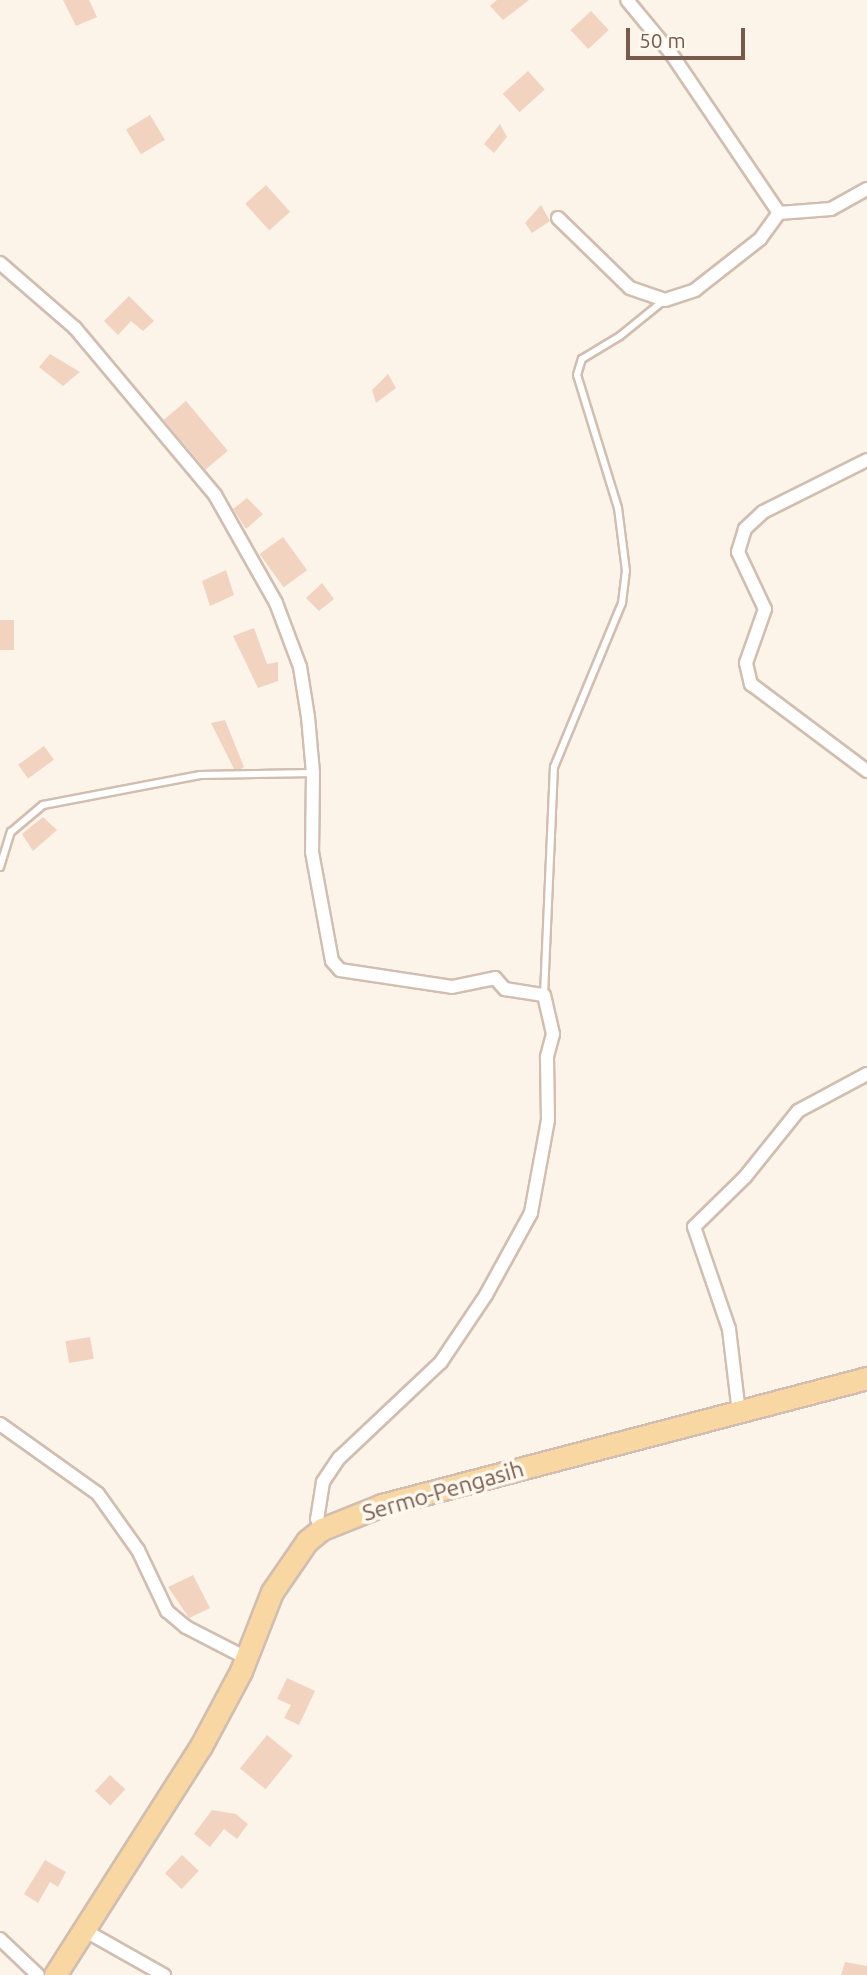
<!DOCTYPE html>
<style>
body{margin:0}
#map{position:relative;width:867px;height:1975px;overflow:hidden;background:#fcf4e8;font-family:Ubuntu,sans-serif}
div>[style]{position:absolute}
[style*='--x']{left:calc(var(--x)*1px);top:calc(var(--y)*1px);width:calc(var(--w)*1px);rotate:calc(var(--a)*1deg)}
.building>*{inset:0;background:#f1d3c0;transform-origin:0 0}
.roads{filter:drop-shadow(2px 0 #d1beb0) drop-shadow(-2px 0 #d1beb0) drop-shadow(0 2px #d1beb0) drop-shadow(0 -2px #d1beb0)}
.service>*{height:6px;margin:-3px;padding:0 3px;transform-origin:3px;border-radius:3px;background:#fff}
.minor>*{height:12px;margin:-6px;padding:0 6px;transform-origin:6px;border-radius:6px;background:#fff}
.primary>*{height:21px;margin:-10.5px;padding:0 10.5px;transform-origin:10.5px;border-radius:10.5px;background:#f9d7a2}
span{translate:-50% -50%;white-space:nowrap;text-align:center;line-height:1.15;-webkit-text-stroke:7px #fff8ef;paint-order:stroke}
.street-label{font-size:23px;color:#775a4c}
.scale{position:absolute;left:626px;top:28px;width:119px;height:32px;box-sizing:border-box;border:4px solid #775a4c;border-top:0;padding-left:9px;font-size:21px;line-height:24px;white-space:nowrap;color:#775a4c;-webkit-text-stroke:5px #fff8ef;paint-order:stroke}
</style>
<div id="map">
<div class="building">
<div style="clip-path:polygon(63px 0,89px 0,97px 17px,76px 26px)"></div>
<div style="clip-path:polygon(497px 0,529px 0,503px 20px,490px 6px)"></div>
<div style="left:591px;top:11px;width:26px;height:28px;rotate:47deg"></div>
<div style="left:528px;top:71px;width:25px;height:34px;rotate:48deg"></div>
<div style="left:150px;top:115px;width:29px;height:28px;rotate:59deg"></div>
<div style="clip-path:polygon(500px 124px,507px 137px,494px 153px,484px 144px)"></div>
<div style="left:266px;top:185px;width:36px;height:28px;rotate:48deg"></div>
<div style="clip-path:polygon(541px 205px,550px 221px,532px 233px,525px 223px)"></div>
<div style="clip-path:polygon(129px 296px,154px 321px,143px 331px,131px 321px,118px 335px,104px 321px)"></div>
<div style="clip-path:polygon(50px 354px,80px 372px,63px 386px,39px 367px)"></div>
<div style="clip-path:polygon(388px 374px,396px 388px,376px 403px,372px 390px)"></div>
<div style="left:186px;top:401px;width:65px;height:29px;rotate:50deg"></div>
<div style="clip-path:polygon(247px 498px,263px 514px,246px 529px,233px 509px)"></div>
<div style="left:283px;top:537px;width:41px;height:29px;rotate:54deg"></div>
<div style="clip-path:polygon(226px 570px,234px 595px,210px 606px,202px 581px)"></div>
<div style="clip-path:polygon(322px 583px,334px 599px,319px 611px,306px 598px)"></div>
<div style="left:14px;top:620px;width:30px;height:14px;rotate:90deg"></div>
<div style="clip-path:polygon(254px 628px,267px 664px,278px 662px,278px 681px,258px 688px,233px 636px)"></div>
<div style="clip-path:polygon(225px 720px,244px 767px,241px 769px,234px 769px,211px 723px)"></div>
<div style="left:44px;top:746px;width:17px;height:32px;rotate:54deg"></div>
<div style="clip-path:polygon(43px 817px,57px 830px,33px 851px,22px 834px)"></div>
<div style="left:90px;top:1337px;width:22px;height:25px;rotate:80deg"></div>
<div style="clip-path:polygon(193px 1575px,210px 1608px,189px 1618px,168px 1587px)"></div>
<div style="clip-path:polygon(287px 1678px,315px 1691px,299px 1725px,284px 1718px,291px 1705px,277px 1699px)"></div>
<div style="left:267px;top:1735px;width:33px;height:43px;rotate:39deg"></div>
<div style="left:110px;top:1775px;width:21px;height:22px;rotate:43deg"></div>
<div style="clip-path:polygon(212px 1810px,236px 1814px,248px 1824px,237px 1839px,224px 1829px,210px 1847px,194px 1834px)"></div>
<div style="left:182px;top:1855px;width:23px;height:25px;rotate:43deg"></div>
<div style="clip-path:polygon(45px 1860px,66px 1872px,58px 1887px,50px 1882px,38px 1903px,24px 1894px)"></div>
<div style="clip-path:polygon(845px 1962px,867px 1966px,867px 1975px,841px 1975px)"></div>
</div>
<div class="roads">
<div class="service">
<div style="--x:0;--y:867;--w:37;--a:-73"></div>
<div style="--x:11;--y:832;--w:42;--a:-40.2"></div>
<div style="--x:43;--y:805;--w:160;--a:-10.8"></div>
<div style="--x:200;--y:775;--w:113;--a:-1"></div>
<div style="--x:544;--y:995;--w:228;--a:-87.5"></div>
<div style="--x:554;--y:767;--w:178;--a:-67.5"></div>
<div style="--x:622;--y:603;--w:32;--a:-83"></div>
<div style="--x:626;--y:571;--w:64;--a:-97.2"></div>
<div style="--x:618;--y:508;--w:139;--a:-107.1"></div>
<div style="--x:577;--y:375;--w:17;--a:-73"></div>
<div style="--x:582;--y:359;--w:44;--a:-31.2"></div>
<div style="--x:620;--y:336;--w:55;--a:-39.1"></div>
</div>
<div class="minor">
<div style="--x:779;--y:213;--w:52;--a:-4.4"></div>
<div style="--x:831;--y:209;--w:41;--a:-29.1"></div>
<div style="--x:558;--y:218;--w:100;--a:44.2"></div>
<div style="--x:630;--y:288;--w:37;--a:19"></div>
<div style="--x:665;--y:300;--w:32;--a:-18"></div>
<div style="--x:695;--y:290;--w:83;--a:-38.1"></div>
<div style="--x:760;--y:239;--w:32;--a:-54"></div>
<div style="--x:779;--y:213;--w:194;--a:-124.1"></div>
<div style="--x:670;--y:52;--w:67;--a:-129.6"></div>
<div style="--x:0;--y:263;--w:99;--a:40.9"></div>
<div style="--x:75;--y:328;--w:218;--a:50"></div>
<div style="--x:215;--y:495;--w:124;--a:60.5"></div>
<div style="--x:276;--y:603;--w:68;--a:69.4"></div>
<div style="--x:300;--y:667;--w:51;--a:80.9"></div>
<div style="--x:308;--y:717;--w:56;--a:84.9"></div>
<div style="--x:313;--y:773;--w:79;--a:90.7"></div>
<div style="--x:312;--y:852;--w:111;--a:79.6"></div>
<div style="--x:332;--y:961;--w:12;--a:48"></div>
<div style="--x:340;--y:970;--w:113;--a:8.6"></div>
<div style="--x:452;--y:987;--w:44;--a:-11.8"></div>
<div style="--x:495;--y:978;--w:15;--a:48"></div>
<div style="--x:505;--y:989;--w:39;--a:9"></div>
<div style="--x:544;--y:995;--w:40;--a:77"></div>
<div style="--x:553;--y:1034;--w:24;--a:105"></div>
<div style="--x:547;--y:1057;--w:63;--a:89.1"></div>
<div style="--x:548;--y:1120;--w:95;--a:100.4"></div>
<div style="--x:531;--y:1213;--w:94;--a:118.8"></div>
<div style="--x:486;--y:1295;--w:81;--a:123.9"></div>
<div style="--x:441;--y:1362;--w:140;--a:136.7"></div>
<div style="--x:339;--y:1458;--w:29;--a:124"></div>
<div style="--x:323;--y:1482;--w:37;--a:99"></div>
<div style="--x:317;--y:1519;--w:11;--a:63"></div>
<div style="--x:867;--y:460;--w:116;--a:153.4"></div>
<div style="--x:763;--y:512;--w:25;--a:137"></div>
<div style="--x:745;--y:529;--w:24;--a:107"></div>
<div style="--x:738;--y:552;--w:63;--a:64.7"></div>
<div style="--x:765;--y:609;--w:57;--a:109.4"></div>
<div style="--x:746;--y:663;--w:22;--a:77"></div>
<div style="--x:751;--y:684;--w:145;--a:36.9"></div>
<div style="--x:739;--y:1413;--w:85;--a:-96.8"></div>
<div style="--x:729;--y:1329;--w:108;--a:-108.9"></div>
<div style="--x:694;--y:1227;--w:71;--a:-44.4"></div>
<div style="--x:745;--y:1177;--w:85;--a:-51.2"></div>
<div style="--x:798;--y:1111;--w:78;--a:-28.2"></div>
<div style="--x:0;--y:1424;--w:120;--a:35.5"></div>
<div style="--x:98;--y:1494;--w:69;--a:54.5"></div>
<div style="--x:138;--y:1550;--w:68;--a:64.6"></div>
<div style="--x:167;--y:1611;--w:25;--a:40"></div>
<div style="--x:186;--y:1627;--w:68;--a:27.3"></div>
<div style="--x:84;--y:1930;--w:92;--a:29.4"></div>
<div style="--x:0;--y:1939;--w:52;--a:43.5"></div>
</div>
<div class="primary">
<div style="--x:55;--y:1975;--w:272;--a:-57.5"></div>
<div style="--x:201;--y:1746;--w:85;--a:-61.9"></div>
<div style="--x:241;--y:1671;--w:85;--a:-68.6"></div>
<div style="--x:272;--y:1592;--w:62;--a:-55.5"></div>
<div style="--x:307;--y:1541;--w:19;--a:-39"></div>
<div style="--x:322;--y:1529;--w:65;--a:-21.8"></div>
<div style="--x:382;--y:1505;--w:501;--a:-14.67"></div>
</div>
</div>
<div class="street-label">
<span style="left:443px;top:1491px;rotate:-16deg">Sermo-Pengasih</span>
</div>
<div class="scale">50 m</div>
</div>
